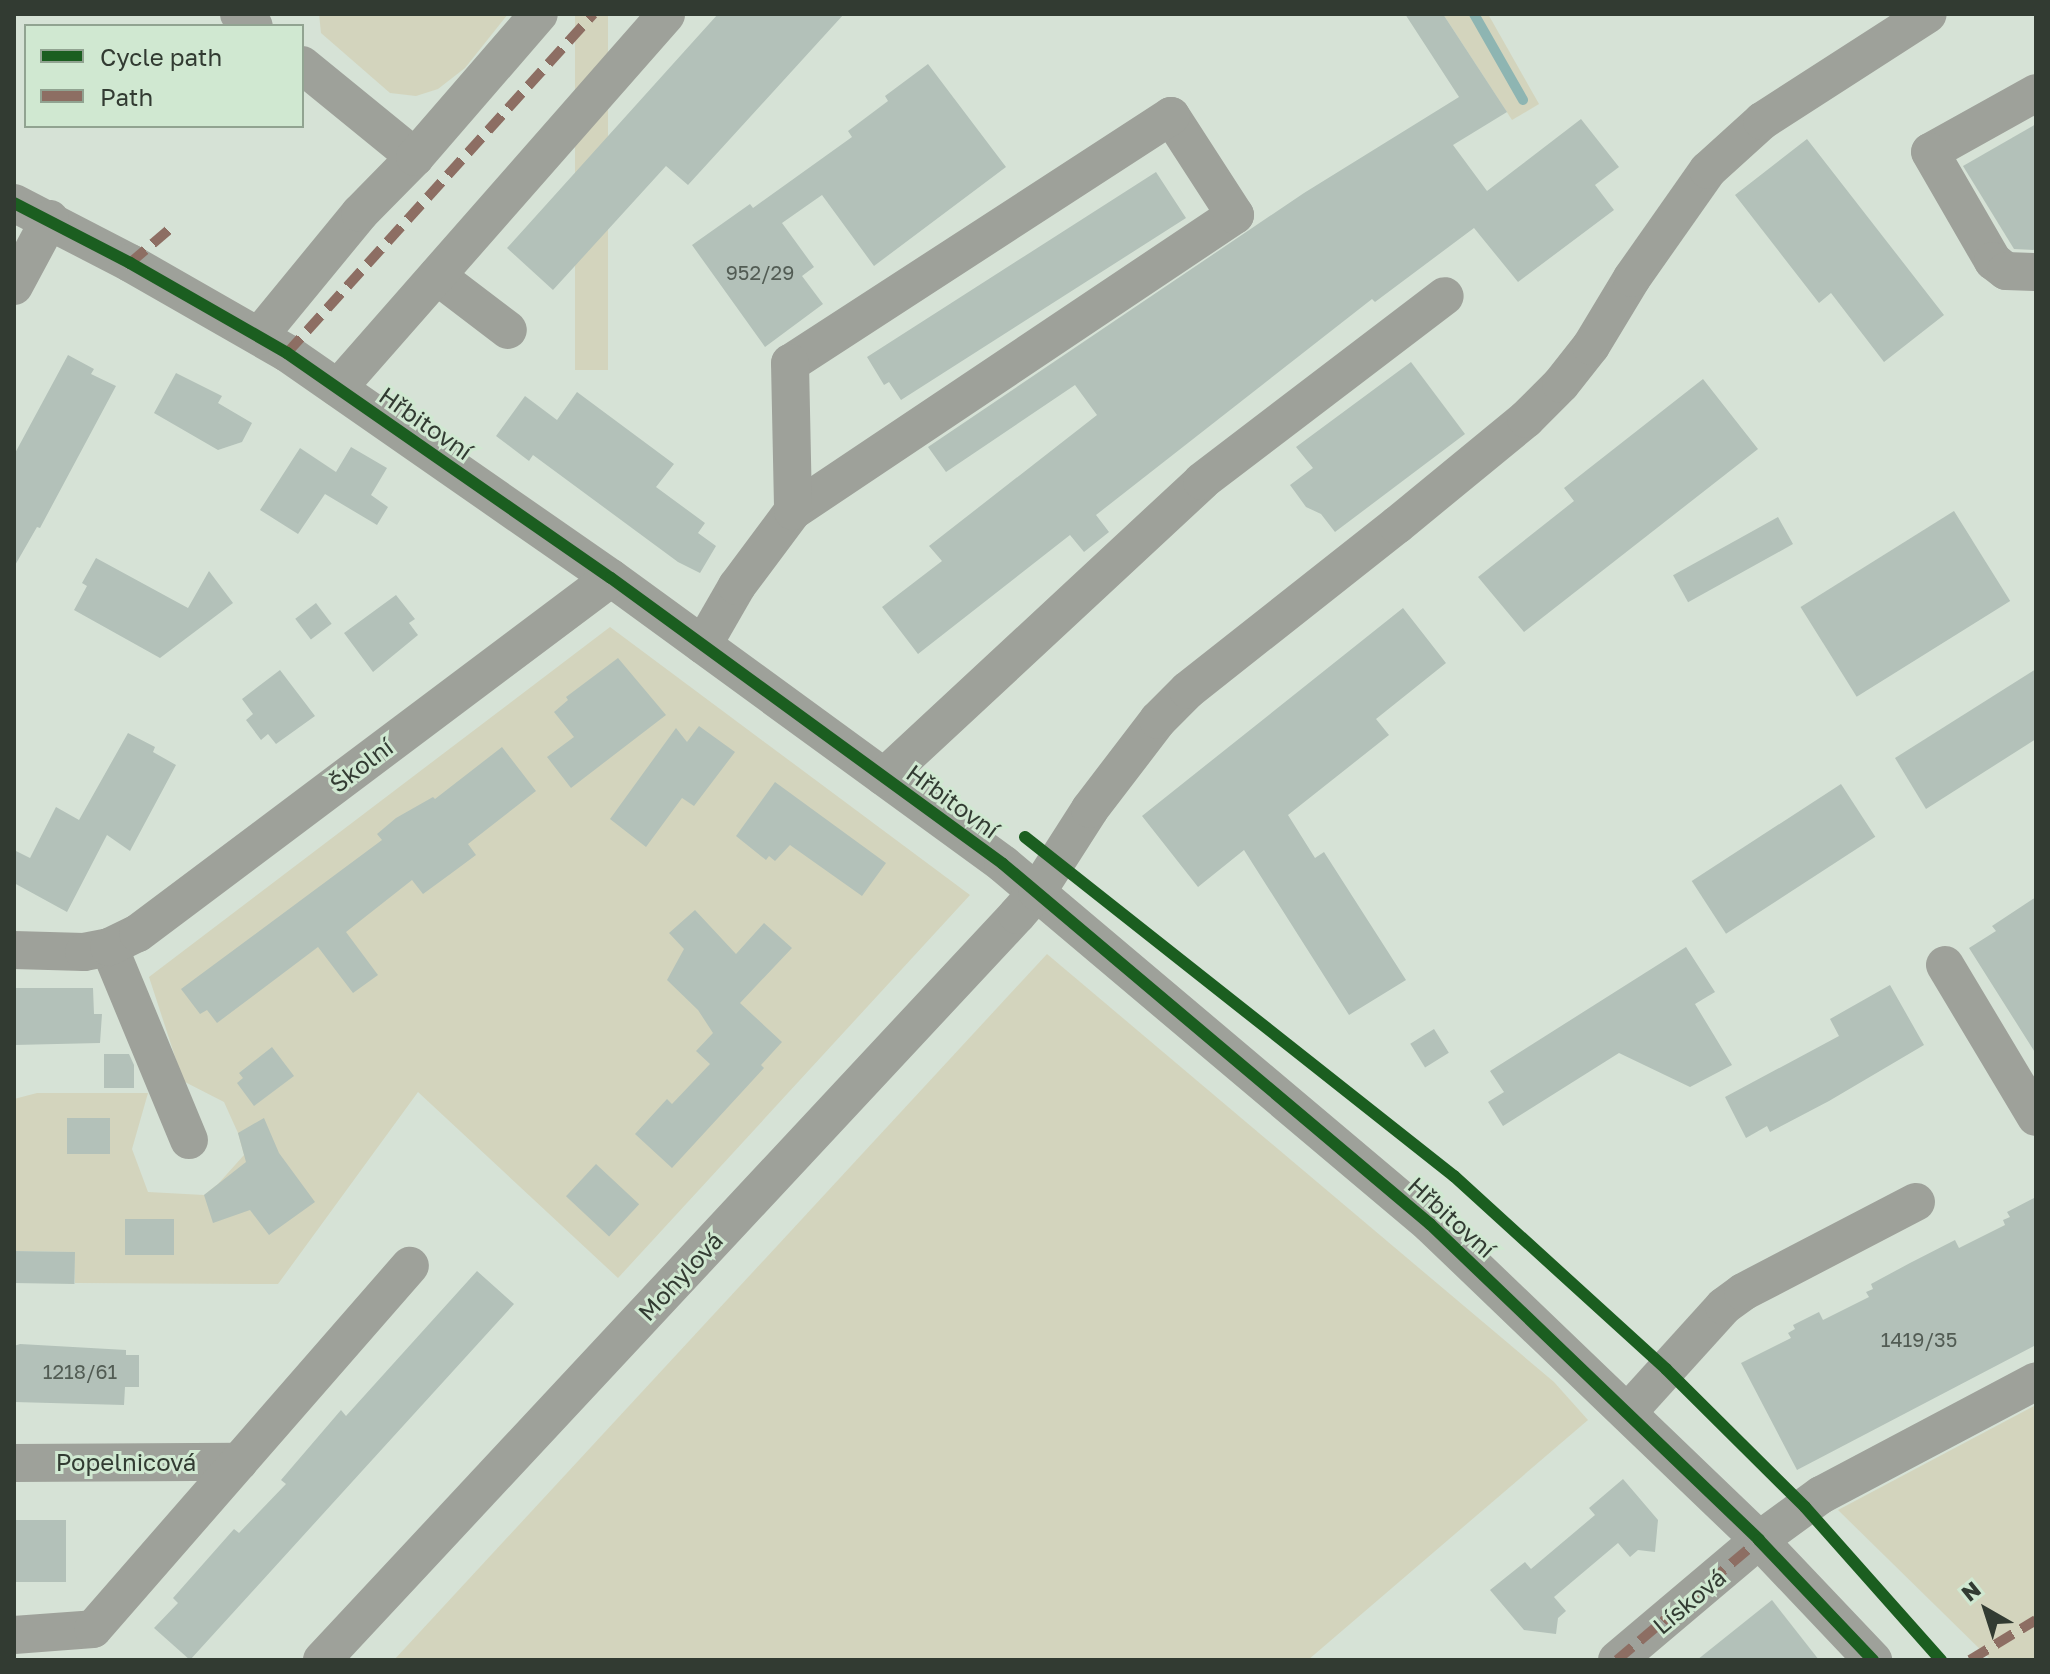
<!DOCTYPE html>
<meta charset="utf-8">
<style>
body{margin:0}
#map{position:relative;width:2050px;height:1674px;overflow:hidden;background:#d6e2d6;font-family:"Golos Text",sans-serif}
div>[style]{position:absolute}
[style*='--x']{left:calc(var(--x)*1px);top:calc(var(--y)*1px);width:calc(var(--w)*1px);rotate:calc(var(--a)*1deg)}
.green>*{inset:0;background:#d3d4bd;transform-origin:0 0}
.stream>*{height:10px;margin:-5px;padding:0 5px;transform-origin:5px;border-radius:5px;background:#8eb5b2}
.building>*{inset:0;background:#b3c1b9;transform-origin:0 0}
.minor>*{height:38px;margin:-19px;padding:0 19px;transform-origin:19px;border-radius:19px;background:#9ea19a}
.quiet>*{height:10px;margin-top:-5px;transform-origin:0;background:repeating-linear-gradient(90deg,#8d6e63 0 20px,transparent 0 30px)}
.cycleway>*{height:12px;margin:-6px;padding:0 6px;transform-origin:6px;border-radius:6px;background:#1b5e20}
span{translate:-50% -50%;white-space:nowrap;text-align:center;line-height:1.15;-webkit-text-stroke:6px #d0e8d1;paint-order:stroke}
.number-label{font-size:20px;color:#525c54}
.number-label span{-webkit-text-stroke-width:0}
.street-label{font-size:24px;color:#323b32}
.frame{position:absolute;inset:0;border:16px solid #323b32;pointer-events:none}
.legend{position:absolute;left:24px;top:24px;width:280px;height:104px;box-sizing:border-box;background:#d0e8d1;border:2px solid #91a391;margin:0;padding:10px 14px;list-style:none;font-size:24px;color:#323b32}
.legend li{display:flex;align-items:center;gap:16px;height:40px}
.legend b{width:40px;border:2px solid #91a391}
.north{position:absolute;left:1946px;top:1570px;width:80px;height:80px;-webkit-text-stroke:6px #d0e8d1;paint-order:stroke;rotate:321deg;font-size:22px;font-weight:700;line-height:32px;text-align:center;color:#323b32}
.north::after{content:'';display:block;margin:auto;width:28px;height:36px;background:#323b32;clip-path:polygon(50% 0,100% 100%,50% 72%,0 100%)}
</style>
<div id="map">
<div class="green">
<div style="clip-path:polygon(319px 14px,508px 14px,465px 68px,438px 89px,416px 96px,390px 93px,321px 33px)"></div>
<div style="left:575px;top:14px;width:33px;height:356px"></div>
<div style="clip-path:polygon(1443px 14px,1488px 14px,1539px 104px,1512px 120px)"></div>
<div style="clip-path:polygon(610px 627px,970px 895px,618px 1278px,418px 1092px,278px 1284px,75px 1283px,74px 1252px,14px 1251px,14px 1099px,37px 1093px,148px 1093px,132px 1149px,148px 1192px,204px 1195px,218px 1184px,244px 1155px,238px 1133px,224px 1102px,183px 1081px,149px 977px)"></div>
<div style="clip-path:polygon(1047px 954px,1554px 1382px,1588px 1420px,1308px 1660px,394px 1660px)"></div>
<div style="clip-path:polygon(2036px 1405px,2036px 1660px,1991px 1660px,1838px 1510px)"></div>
</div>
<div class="stream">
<div style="--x:1474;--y:14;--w:99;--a:60.3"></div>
</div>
<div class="building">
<div style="clip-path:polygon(718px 14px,844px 14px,688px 185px,666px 166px,553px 290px,507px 248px)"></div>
<div style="clip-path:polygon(1405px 14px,1443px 14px,1507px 112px,1453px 145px,1487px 191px,1581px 119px,1619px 167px,1595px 185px,1614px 210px,1518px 282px,1474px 228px,1375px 302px,1372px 299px,1096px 515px,1109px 532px,1084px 552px,1070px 535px,918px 654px,882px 607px,942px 561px,929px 546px,1097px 415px,1075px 385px,946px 472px,928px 447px,1304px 193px,1459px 97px)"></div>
<div style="clip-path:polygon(928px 64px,1006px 167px,874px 266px,822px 195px,782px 223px,814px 267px,802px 276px,823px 304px,765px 347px,692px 245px,750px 204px,753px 208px,852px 137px,848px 131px,888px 101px,885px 96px)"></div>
<div style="clip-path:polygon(2036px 124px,2036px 250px,2014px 249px,1963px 166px)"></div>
<div style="clip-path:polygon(1807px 139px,1944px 315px,1884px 362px,1831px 293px,1819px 303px,1735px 195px)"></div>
<div style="clip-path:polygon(1156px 172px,1186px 218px,901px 400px,889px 382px,884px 385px,867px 357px)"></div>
<div style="clip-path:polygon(68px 355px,94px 369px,91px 374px,116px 386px,40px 528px,37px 527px,14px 567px,14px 455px)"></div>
<div style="clip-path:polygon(1411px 362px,1465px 434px,1335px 532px,1321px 514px,1306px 507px,1290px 485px,1313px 468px,1296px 447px)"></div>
<div style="clip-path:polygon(176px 373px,222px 396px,218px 403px,252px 423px,242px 442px,218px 450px,154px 413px)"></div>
<div style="clip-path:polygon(1703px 379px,1758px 449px,1524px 632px,1478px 577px,1574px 501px,1564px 488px)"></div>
<div style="clip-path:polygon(577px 392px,674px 464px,656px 487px,705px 523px,698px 533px,716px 546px,700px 573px,678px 562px,533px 455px,529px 461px,496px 436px,525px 396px,557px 420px)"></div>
<div style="clip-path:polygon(351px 447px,387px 468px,371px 495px,388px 507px,377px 525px,325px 494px,298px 534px,260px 510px,300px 448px,336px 472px)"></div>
<div style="left:1954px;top:511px;width:106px;height:181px;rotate:58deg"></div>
<div style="left:1778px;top:517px;width:31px;height:120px;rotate:61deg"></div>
<div style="clip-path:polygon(96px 558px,188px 608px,209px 571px,233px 603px,160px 658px,74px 610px,87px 586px,82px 583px)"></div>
<div style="clip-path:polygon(396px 595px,415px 619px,409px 623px,418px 635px,373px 672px,344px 633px)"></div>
<div style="left:316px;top:603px;width:26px;height:26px;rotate:53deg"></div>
<div style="clip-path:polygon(1403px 608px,1446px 663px,1376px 719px,1389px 735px,1288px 815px,1315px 858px,1324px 852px,1406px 980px,1349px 1015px,1244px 850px,1198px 887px,1142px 816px)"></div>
<div style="clip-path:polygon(618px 658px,666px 715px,571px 788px,547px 757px,574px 737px,554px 712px,568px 700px,566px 697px)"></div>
<div style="clip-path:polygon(2036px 669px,2036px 739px,1926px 809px,1895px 758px)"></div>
<div style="clip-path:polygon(280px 670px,315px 716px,276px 744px,268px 734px,261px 740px,246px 720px,253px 714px,242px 699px)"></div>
<div style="clip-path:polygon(699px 726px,735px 752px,694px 806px,682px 798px,646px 847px,610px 819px,676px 728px,687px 742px)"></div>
<div style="clip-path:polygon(128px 733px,155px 747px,153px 752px,176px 765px,130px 851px,107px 835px,67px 912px,14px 883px,14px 850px,30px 858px,56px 807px,79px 820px)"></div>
<div style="clip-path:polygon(502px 747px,536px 791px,468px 844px,476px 855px,449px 875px,423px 894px,412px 880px,346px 932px,378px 975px,353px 993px,318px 947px,217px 1023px,207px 1010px,200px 1014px,181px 989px,382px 840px,377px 834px,396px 818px,433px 797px,435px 799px)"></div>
<div style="clip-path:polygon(775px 782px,886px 863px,862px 896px,790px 845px,775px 861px,769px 856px,766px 860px,736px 836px)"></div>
<div style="left:1841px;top:784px;width:63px;height:178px;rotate:57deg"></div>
<div style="clip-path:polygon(2036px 897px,2036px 1054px,1969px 948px,1996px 931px,1992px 926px)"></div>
<div style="clip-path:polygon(695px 910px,736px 954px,764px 923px,792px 948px,740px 1003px,782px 1042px,761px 1065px,764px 1068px,672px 1168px,635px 1134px,667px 1099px,672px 1104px,710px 1064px,696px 1051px,713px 1033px,698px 1010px,667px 980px,684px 949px,669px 933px)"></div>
<div style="clip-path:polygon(1686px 947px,1715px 992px,1695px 1004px,1732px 1065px,1690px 1087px,1619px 1053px,1503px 1126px,1488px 1102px,1504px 1092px,1490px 1071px)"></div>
<div style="clip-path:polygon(1890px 985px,1924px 1045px,1829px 1101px,1770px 1132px,1767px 1126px,1746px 1138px,1725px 1097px,1839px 1036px,1830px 1019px)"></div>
<div style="clip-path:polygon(14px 988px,93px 988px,94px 1014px,102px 1014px,100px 1043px,14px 1045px)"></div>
<div style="left:1434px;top:1029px;width:28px;height:28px;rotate:58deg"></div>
<div style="clip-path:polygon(272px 1047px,294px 1076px,254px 1106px,237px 1083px,243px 1078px,239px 1073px)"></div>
<div style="clip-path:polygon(104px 1054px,129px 1054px,134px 1065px,134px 1088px,104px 1088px)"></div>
<div style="left:67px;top:1118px;width:43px;height:36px"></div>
<div style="clip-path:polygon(264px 1118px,279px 1153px,315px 1202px,269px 1235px,250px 1210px,213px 1223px,204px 1195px,246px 1162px,238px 1133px)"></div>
<div style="left:596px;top:1164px;width:59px;height:44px;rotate:43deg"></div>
<div style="clip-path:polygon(2036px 1197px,2036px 1345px,1797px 1470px,1741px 1363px,1791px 1338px,1788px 1333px,1795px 1329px,1793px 1325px,1819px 1312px,1823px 1320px,1869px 1297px,1866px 1292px,1873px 1289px,1871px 1284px,1910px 1263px,1955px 1240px,1959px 1248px,2005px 1225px,2003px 1220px,2010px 1217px,2007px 1212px)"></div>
<div style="left:125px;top:1219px;width:49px;height:36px"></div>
<div style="left:14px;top:1251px;width:61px;height:32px;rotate:1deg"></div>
<div style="clip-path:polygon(477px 1271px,514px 1304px,190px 1660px,154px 1628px,178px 1603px,173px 1598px,234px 1529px,239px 1533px,286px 1484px,281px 1480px,341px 1410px,346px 1416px)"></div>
<div style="clip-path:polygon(20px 1344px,126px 1350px,126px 1355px,139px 1355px,139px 1387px,125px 1387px,124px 1405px,14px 1402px,14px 1346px)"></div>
<div style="clip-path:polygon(1623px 1479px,1658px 1520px,1655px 1552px,1638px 1550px,1630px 1557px,1618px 1543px,1554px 1597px,1566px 1611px,1558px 1618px,1556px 1634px,1524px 1630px,1490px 1590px,1525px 1562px,1531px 1569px,1595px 1515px,1589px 1508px)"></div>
<div style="left:14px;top:1520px;width:52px;height:62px"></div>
<div style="clip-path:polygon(1772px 1600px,1819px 1660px,1697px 1660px)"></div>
</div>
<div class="minor">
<div style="--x:239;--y:14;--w:19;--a:39"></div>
<div style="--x:302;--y:65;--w:146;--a:39.2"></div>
<div style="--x:2036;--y:93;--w:121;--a:150.9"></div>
<div style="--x:1930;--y:152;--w:126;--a:60"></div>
<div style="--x:1993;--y:261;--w:16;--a:38"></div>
<div style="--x:2006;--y:271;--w:30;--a:2"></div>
<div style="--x:14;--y:203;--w:131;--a:27.3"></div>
<div style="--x:130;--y:263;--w:181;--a:29.8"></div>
<div style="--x:287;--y:353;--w:394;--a:34.8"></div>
<div style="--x:611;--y:578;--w:485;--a:36.1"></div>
<div style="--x:1003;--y:864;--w:559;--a:40.13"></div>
<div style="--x:1430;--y:1224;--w:456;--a:43.8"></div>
<div style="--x:1759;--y:1540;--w:166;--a:46.5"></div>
<div style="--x:437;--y:276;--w:89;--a:37.3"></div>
<div style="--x:14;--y:286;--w:76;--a:-61.8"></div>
<div style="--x:259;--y:336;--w:159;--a:-50.6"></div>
<div style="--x:360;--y:213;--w:78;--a:-45.5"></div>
<div style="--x:415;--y:157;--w:189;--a:-49.1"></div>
<div style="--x:338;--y:388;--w:497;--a:-48.7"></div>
<div style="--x:703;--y:645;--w:68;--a:-60"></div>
<div style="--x:737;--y:586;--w:94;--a:-53.3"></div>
<div style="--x:793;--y:511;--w:532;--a:-33.81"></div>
<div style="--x:1235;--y:215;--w:118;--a:-122.9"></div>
<div style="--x:1171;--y:116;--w:454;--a:147"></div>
<div style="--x:790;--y:363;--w:148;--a:88.8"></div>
<div style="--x:884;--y:777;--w:434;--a:-42.9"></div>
<div style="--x:1202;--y:481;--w:305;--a:-37.3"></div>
<div style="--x:109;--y:947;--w:209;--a:67.5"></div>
<div style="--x:14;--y:950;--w:70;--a:1.6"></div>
<div style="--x:84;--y:952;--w:25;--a:-11"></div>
<div style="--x:109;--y:947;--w:32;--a:-26"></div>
<div style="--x:138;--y:933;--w:591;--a:-36.89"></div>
<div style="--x:1945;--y:965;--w:177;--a:59.1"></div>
<div style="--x:1628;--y:1412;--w:143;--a:-47.8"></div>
<div style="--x:1724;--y:1306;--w:24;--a:-36"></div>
<div style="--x:1743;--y:1292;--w:195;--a:-27.5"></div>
<div style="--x:14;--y:1463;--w:225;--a:-0.3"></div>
<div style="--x:14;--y:1635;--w:79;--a:-4.3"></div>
<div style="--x:93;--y:1629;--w:482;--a:-48.9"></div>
<div style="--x:322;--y:1660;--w:1019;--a:-46.99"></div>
<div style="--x:1017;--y:915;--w:30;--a:-49"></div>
<div style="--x:1037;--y:892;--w:98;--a:-57.4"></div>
<div style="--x:1090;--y:809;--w:112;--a:-52.6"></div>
<div style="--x:1158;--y:720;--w:42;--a:-45"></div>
<div style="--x:1188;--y:690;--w:266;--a:-38.3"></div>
<div style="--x:1397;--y:525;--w:167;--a:-39.4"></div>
<div style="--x:1526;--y:419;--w:49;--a:-45"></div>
<div style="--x:1561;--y:384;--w:48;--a:-51.7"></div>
<div style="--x:1591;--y:346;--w:79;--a:-58.9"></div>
<div style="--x:1632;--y:278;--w:132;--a:-54.9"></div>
<div style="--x:1708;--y:170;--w:73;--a:-42.2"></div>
<div style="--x:1762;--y:121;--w:197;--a:-32.8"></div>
<div style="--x:1617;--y:1660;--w:186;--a:-40.2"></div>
<div style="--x:1759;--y:1540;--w:77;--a:-36"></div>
<div style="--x:1821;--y:1495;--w:243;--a:-27.9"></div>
</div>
<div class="quiet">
<div style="--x:130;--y:263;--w:55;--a:-40.6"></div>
<div style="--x:287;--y:353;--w:457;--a:-47.9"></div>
<div style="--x:1617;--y:1660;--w:186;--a:-40.2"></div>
<div style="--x:1970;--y:1660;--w:77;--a:-31.2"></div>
</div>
<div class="cycleway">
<div style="--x:14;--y:203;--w:131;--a:27.3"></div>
<div style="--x:130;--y:263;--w:181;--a:29.8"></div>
<div style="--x:287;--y:353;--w:394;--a:34.8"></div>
<div style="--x:611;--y:578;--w:485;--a:36.1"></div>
<div style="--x:1003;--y:864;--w:559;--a:40.13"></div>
<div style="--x:1430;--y:1224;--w:456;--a:43.8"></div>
<div style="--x:1759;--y:1540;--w:166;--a:46.5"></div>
<div style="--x:1025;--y:837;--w:547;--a:38.32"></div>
<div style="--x:1454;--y:1176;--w:287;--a:42.3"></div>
<div style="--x:1666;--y:1369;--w:196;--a:44.8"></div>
<div style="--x:1805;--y:1507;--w:205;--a:48.4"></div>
</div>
<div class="number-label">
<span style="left:760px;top:272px">952/29</span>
<span style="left:1919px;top:1339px">1419/35</span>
<span style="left:80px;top:1371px">1218/61</span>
</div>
<div class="street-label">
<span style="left:426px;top:423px;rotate:35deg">Hřbitovní</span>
<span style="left:361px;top:765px;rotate:-37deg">Školní</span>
<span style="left:953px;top:801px;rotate:36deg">Hřbitovní</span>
<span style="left:1452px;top:1217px;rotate:42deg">Hřbitovní</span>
<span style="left:680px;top:1276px;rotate:-47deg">Mohylová</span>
<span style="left:126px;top:1462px">Popelnicová</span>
<span style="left:1689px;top:1601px;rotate:-40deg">Lísková</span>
</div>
<div class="frame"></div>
<ul class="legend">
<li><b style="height:10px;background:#1b5e20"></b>Cycle path</li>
<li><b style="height:10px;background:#8d6e63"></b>Path</li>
</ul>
<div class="north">N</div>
</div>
